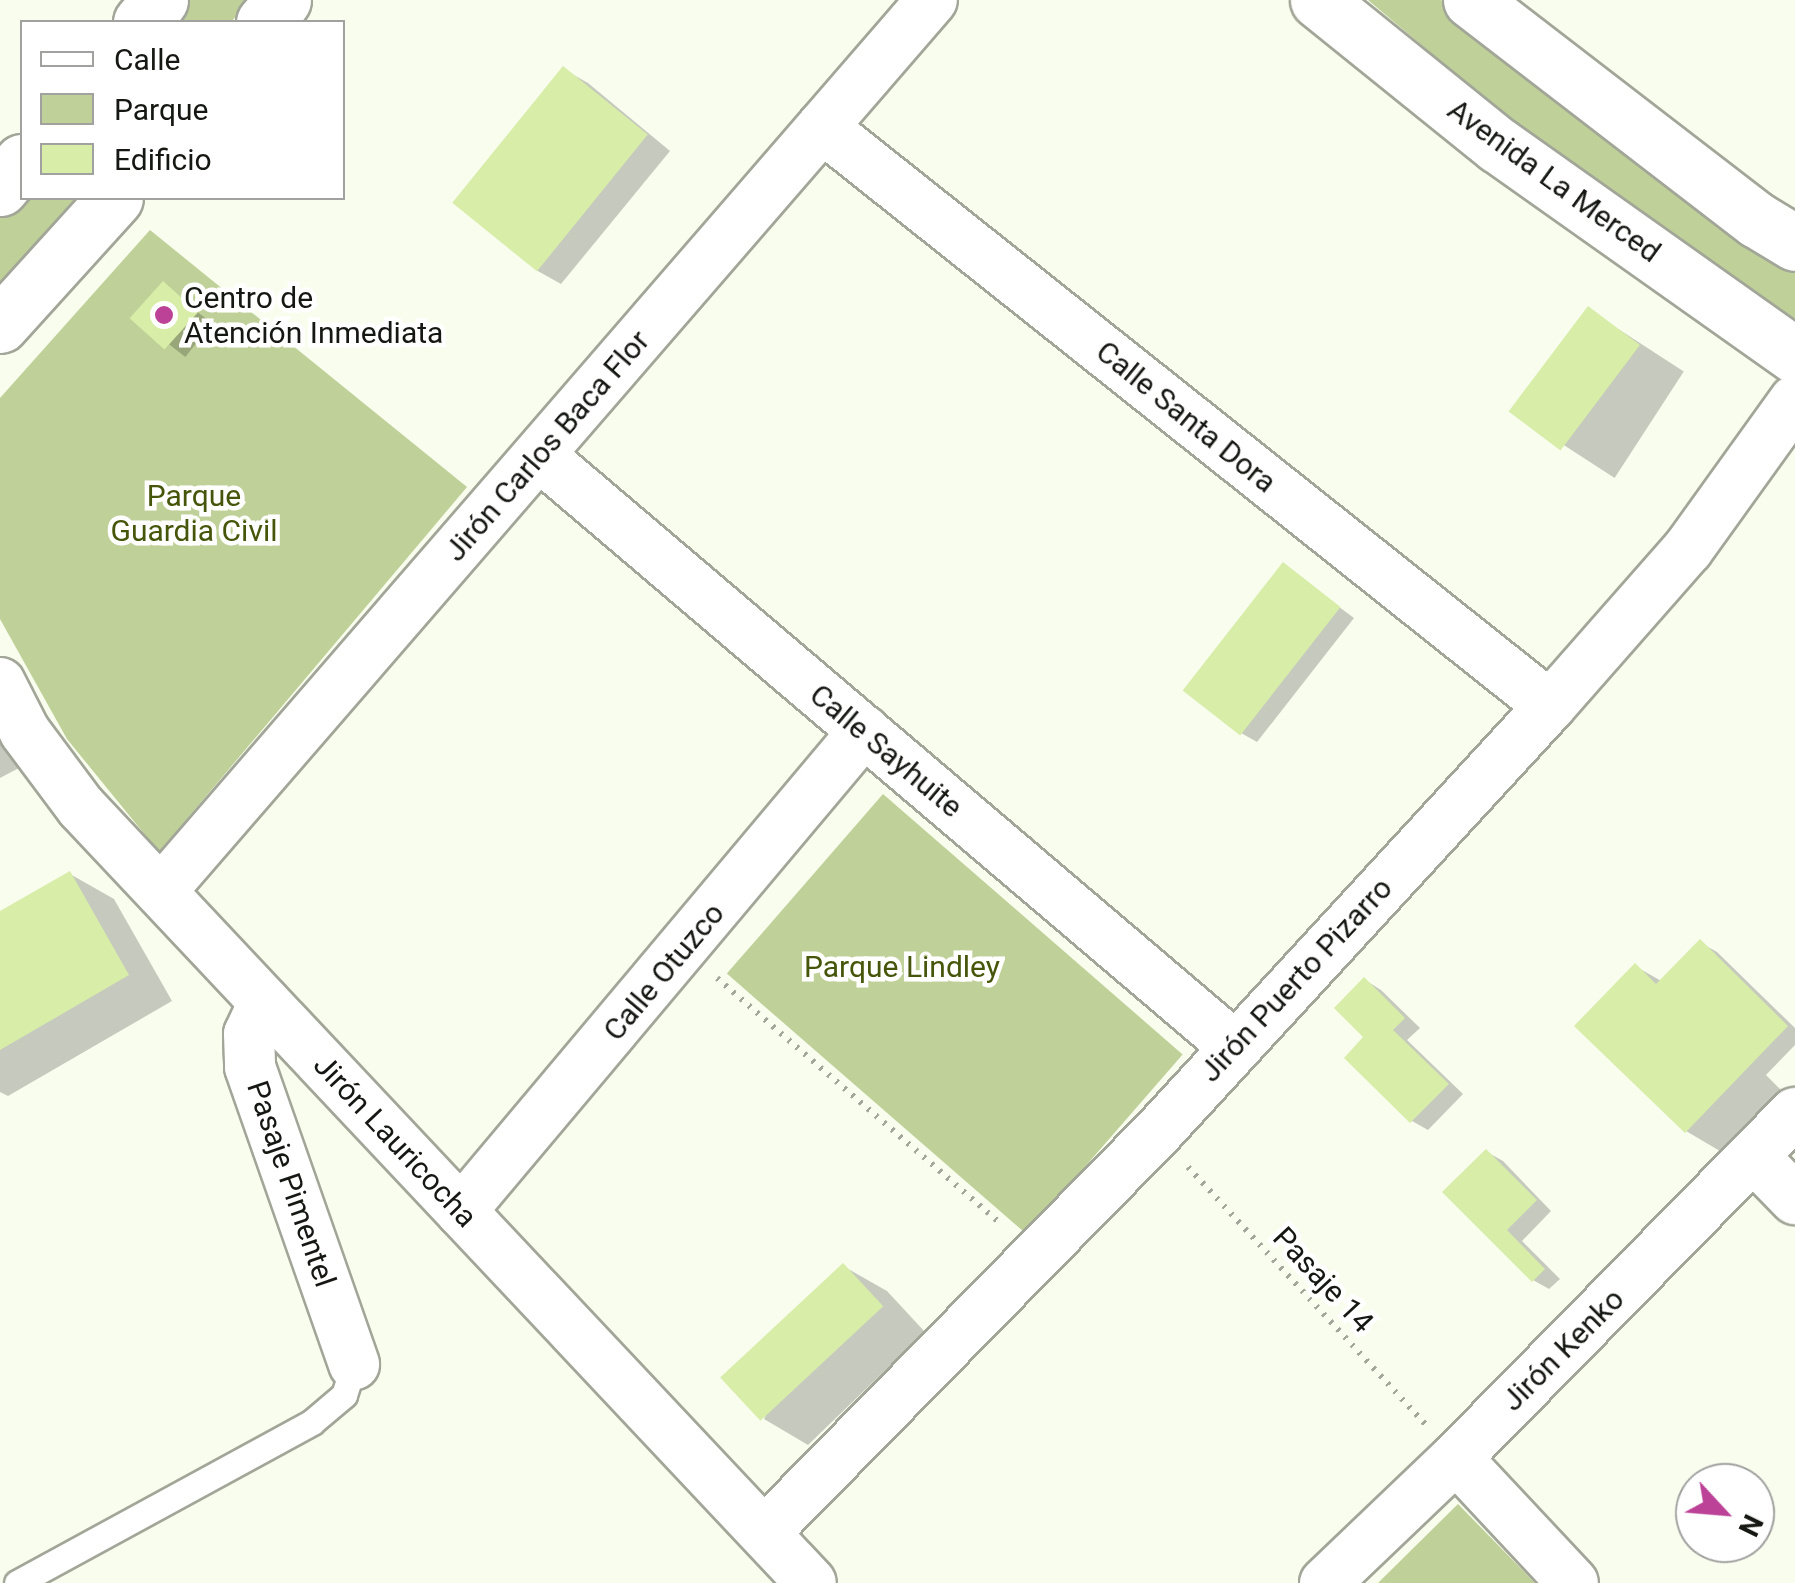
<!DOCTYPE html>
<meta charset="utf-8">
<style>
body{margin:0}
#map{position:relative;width:1795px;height:1583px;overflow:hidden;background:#f8fdee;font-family:Roboto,sans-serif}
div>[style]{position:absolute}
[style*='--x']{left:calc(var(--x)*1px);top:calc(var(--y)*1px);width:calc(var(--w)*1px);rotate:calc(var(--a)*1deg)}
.green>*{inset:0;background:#bfd098;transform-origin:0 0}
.shadow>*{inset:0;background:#0003;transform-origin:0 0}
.building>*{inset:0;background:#d8eda8;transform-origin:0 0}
.path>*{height:6px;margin-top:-3px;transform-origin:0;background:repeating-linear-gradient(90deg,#a2a69b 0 2.5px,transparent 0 10.5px)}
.roads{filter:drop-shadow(2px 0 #a2a698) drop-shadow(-2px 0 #a2a698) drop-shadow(0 2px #a2a698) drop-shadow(0 -2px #a2a698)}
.lane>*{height:25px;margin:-12.5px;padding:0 12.5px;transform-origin:12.5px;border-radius:12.5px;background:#fff}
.street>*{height:50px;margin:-25px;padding:0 25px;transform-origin:25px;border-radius:25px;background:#fff}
.secondary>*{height:55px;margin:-27.5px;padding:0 27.5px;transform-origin:27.5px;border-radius:27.5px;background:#fff}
.dots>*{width:28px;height:28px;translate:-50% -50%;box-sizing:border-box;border:5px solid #fff;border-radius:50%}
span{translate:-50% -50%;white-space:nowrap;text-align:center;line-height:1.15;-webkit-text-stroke:9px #fff;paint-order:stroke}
.street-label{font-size:30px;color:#151712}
.poi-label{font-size:30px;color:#151712}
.left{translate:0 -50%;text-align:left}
.park-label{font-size:30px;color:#455509}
.legend{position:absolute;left:20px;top:20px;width:325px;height:180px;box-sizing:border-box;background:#fff;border:2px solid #a1a2a0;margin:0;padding:12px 18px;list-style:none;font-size:30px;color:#151712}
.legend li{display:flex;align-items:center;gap:20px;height:50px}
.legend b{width:50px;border:2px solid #a1a2a0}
.north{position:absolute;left:1675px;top:1463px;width:100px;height:100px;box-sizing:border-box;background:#fff;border:2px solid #a1a2a0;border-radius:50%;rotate:116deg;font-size:28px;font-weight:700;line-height:40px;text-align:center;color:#151712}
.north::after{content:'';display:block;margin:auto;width:35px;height:45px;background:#bb4296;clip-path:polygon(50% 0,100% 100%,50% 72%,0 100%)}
</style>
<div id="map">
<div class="green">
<div style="clip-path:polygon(182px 0,251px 0,231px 22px,163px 22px)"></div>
<div style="clip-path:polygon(1368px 0,1441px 0,1569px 106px,1795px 266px,1795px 320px,1620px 212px)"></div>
<div style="clip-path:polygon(22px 188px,22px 198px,76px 198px,0 284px,0 215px)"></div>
<div style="clip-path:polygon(150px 230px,467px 487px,159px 852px,67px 739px,0 619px,0 398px)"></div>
<div style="left:883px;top:794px;width:397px;height:238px;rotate:41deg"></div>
<div style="clip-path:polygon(1458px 1504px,1535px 1583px,1378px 1583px)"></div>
</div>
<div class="shadow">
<div style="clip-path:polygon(563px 69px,588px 83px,670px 151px,561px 284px,536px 270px)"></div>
<div style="left:163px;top:285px;width:62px;height:43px;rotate:38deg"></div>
<div style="left:1589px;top:310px;width:113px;height:127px;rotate:33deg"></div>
<div style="clip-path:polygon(1284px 566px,1354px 618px,1257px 742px,1241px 733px)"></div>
<div style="clip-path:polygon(0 729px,19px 768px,0 778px)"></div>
<div style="clip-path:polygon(70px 874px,114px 899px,172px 1001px,8px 1096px,0 1092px,0 914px)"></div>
<div style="clip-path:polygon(1701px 943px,1717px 952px,1795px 1028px,1795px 1045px,1766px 1075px,1788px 1097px,1730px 1157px,1686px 1131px,1635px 966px,1663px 982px)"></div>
<div style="clip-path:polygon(1365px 980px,1381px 990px,1420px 1028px,1407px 1040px,1463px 1094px,1428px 1130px,1412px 1121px,1367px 1037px)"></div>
<div style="clip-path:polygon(1487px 1152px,1503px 1161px,1551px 1211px,1522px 1241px,1560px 1279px,1549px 1289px,1533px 1280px,1446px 1192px)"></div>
<div style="clip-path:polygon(843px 1266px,887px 1291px,925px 1332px,808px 1445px,764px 1419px)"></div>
</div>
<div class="building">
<div style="left:563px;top:66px;width:109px;height:176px;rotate:39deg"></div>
<div style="left:163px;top:281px;width:47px;height:50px;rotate:42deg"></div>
<div style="left:1588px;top:306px;width:65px;height:132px;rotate:37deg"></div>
<div style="left:1283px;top:562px;width:73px;height:163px;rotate:38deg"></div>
<div style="clip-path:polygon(70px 871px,129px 975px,0 1050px,0 911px)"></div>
<div style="clip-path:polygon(1700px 939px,1788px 1026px,1685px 1133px,1574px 1026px,1635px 963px,1656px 984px)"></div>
<div style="clip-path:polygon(1364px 977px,1405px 1018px,1393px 1030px,1449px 1084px,1410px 1123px,1344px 1058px,1363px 1037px,1334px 1008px)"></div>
<div style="clip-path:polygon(1486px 1149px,1537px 1200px,1507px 1230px,1545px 1269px,1532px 1282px,1442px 1192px)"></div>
<div style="left:843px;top:1263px;width:59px;height:168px;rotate:47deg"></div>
</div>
<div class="path">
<div style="--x:717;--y:978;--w:377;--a:40.9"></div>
<div style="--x:1188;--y:1167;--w:352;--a:47.3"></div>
</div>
<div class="roads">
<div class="lane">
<div style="--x:17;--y:1583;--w:336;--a:-28.6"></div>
<div style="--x:312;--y:1422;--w:42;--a:-40.2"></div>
<div style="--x:344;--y:1395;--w:33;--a:-72"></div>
</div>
<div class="street">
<div style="--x:822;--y:127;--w:930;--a:38.5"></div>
<div style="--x:539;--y:455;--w:912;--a:40.38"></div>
<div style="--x:0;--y:683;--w:55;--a:63"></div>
<div style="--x:25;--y:732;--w:94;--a:53.3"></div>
<div style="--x:81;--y:807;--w:1065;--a:46.75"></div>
<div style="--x:161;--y:891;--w:1178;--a:-49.13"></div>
<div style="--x:264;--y:1002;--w:35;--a:115"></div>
<div style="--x:249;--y:1034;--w:33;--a:88"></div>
<div style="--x:250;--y:1067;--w:315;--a:70.7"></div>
<div style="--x:1754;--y:1157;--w:59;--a:45.7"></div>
<div style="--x:461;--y:1211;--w:627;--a:-49.98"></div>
<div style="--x:1456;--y:1458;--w:171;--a:46.9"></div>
<div style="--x:765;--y:1532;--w:559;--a:-45.51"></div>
<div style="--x:1157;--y:1133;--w:580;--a:-47.37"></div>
<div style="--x:1550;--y:706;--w:209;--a:-48.7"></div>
<div style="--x:1688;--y:549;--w:183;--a:-54.3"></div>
<div style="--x:1325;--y:1583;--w:181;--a:-43.7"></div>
<div style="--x:1456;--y:1458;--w:484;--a:-45.5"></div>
</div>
<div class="secondary">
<div style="--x:1318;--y:0;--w:231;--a:38.9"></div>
<div style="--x:1498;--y:145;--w:364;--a:35.3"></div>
<div style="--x:1471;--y:0;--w:361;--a:37.6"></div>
<div style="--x:1757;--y:220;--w:44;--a:31.2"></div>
<div style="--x:141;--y:22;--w:29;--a:-49"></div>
<div style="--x:264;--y:22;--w:29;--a:-49"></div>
<div style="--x:0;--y:188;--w:34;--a:-50"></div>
<div style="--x:0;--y:325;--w:171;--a:-47.8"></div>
</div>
</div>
<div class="dots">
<div style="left:164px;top:315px;background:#bb4296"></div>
</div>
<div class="street-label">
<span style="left:1554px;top:181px;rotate:36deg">Avenida La Merced</span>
<span style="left:1186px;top:417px;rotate:39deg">Calle Santa Dora</span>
<span style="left:547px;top:446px;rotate:-49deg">Jirón Carlos Baca Flor</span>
<span style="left:886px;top:751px;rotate:40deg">Calle Sayhuite</span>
<span style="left:664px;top:972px;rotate:-50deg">Calle Otuzco</span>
<span style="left:1296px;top:980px;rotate:-47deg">Jirón Puerto Pizarro</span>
<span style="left:395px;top:1141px;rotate:47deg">Jirón Lauricocha</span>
<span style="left:291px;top:1184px;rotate:71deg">Pasaje Pimentel</span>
<span style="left:1323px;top:1280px;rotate:47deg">Pasaje 14</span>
<span style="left:1563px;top:1350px;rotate:-45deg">Jirón Kenko</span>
</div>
<div class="poi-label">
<span class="left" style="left:184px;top:315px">Centro de<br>Atención Inmediata</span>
</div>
<div class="park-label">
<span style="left:194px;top:513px">Parque<br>Guardia Civil</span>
<span style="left:902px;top:967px">Parque Lindley</span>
</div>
<ul class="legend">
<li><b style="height:12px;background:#fff"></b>Calle</li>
<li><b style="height:28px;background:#bfd098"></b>Parque</li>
<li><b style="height:28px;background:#d8eda8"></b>Edificio</li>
</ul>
<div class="north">N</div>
</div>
